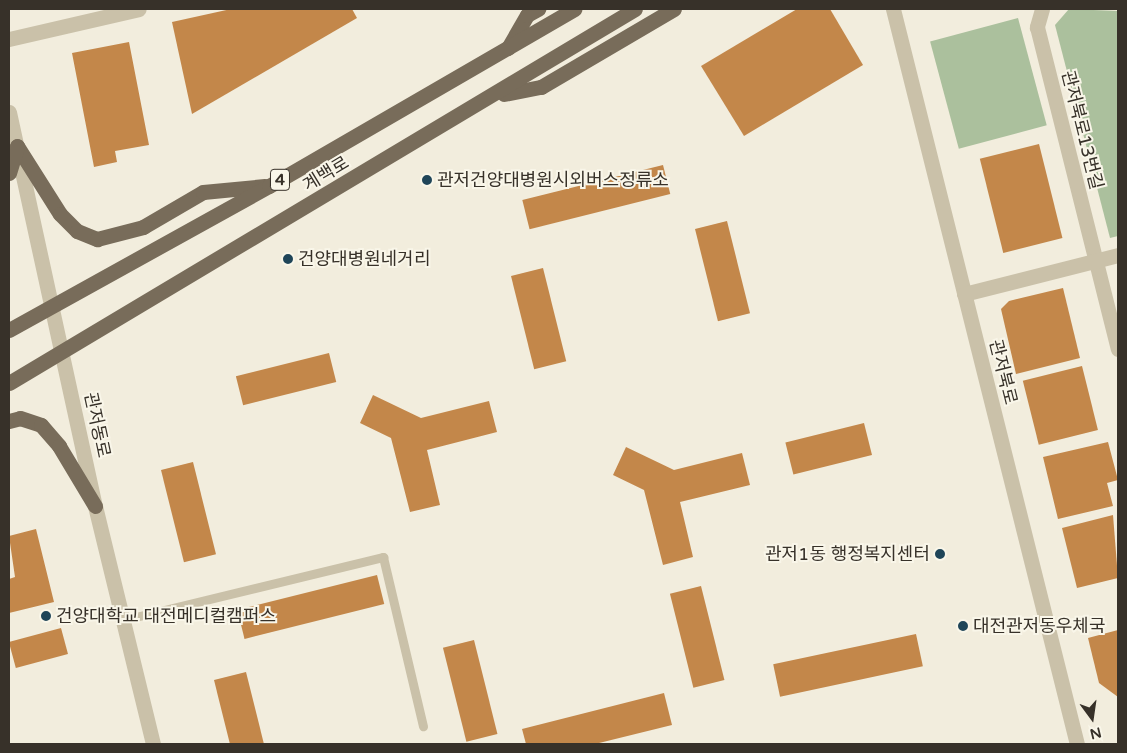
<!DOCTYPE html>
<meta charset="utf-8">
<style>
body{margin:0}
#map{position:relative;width:1127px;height:753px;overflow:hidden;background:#f2eddd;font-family:"Varela Round","Noto Sans KR",sans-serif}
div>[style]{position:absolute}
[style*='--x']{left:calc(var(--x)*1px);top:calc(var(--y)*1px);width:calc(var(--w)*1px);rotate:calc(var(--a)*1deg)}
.green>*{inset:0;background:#abc09d;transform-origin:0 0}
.building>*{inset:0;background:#c3874a;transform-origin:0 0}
.lane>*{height:9px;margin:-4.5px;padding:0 4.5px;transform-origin:4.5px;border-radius:4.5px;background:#cac1a9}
.street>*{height:15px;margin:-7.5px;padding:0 7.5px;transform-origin:7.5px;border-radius:7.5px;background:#cac1a9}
.primary>*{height:15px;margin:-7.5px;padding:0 7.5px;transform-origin:7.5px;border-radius:7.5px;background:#786c5a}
.dots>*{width:14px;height:14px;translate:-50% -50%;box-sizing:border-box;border:2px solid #f9f6e9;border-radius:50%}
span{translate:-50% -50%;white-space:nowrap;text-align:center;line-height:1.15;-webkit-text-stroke:4px #f9f6e9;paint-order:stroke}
.shield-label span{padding:1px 4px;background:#f9f6e9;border:1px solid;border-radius:4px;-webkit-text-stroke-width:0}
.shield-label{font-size:16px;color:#373129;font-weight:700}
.street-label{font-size:18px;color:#373129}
.poi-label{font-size:18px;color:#373129}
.left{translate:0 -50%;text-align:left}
.right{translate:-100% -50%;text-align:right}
.frame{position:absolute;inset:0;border:10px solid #373129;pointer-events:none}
.north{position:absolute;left:1067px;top:693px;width:50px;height:50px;-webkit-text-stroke:4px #f9f6e9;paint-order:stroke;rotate:166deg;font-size:14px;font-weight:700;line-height:20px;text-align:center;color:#373129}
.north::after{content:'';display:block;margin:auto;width:18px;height:22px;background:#373129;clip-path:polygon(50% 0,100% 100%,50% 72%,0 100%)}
</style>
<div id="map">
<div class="green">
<div style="clip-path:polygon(1069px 9px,1118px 11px,1118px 236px,1110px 238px,1055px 25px)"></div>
<div style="left:1018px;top:18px;width:111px;height:91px;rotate:75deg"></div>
</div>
<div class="building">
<div style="clip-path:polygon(231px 9px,352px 9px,357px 18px,192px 114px,172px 22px)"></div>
<div style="clip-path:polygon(797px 9px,830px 9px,863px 65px,744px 136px,701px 66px)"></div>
<div style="clip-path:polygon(129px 42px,149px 145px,115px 151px,117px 162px,94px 167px,72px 53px)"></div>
<div style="left:1039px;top:144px;width:97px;height:61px;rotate:76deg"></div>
<div style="left:663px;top:165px;width:30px;height:145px;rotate:76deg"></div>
<div style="left:727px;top:221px;width:95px;height:33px;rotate:76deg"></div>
<div style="left:543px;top:268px;width:96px;height:33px;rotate:76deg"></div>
<div style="clip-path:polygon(1063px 288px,1080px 358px,1016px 374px,1001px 309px,1009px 301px)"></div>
<div style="left:329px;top:353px;width:30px;height:96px;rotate:76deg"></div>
<div style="left:1082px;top:366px;width:66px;height:61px;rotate:76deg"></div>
<div style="clip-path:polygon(373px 395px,421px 418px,489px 401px,497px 432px,427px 450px,440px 505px,410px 512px,391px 438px,360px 423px)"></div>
<div style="left:864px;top:423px;width:33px;height:81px;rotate:76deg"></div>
<div style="clip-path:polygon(1108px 442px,1118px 480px,1107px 483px,1113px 506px,1058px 519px,1043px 457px)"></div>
<div style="clip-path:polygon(626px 447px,674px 470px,742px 453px,750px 485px,680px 502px,693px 557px,663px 565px,644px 490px,613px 475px)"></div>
<div style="left:193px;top:462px;width:95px;height:33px;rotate:76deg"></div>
<div style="clip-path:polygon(1113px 515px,1118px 578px,1077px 588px,1062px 528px)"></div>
<div style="clip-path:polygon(36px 529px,54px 602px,9px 613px,9px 579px,15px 577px,9px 536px)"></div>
<div style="left:377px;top:575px;width:30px;height:144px;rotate:76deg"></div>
<div style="left:701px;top:586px;width:97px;height:32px;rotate:76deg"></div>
<div style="left:61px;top:628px;width:27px;height:54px;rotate:75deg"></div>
<div style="clip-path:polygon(1118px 630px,1118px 697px,1099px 683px,1088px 638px)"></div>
<div style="left:916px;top:634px;width:33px;height:146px;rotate:78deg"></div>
<div style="left:474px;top:640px;width:97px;height:32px;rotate:76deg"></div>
<div style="left:246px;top:672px;width:74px;height:33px;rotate:76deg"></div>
<div style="clip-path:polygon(664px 693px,672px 725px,595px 744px,526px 744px,522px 729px)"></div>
</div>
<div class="lane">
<div style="--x:123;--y:620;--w:268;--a:-13.6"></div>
<div style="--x:383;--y:557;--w:174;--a:76.7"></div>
</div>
<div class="street">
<div style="--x:893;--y:9;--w:758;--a:75.95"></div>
<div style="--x:1042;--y:9;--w:19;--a:106"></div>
<div style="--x:1037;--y:27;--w:332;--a:75.9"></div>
<div style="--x:9;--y:39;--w:133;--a:-13"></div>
<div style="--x:9;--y:112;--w:403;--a:77.7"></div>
<div style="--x:95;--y:506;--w:245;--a:76.3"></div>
<div style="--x:964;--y:294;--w:159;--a:-14.2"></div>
</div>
<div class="primary">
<div style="--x:508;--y:48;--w:38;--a:-60"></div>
<div style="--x:527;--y:15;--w:13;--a:-29"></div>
<div style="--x:504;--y:94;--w:38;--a:-11"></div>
<div style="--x:541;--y:87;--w:154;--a:-30.4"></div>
<div style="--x:17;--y:146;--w:80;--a:57.7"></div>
<div style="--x:60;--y:214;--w:24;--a:45"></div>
<div style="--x:77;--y:231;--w:22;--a:22"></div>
<div style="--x:97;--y:239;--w:48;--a:-14.6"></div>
<div style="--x:143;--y:227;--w:69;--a:-30.3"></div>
<div style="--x:203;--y:192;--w:62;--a:-5.5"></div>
<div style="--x:9;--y:173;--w:28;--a:-73"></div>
<div style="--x:9;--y:330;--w:297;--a:-29"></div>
<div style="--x:269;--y:186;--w:353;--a:-30.1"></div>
<div style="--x:9;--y:383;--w:729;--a:-30.86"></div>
<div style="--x:9;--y:421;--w:11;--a:-15"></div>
<div style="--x:20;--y:418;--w:22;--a:18"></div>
<div style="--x:41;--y:425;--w:28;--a:49"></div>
<div style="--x:59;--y:446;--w:70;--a:59"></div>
</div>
<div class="dots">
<div style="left:427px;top:180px;background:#1f4558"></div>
<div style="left:288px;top:259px;background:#1f4558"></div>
<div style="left:940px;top:554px;background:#1f4558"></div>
<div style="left:46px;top:616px;background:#1f4558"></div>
<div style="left:963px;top:626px;background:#1f4558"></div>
</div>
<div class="shield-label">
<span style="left:280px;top:180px">4</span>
</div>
<div class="street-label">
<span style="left:1082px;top:130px;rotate:76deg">관저북로13번길</span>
<span style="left:326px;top:174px;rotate:-31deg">계백로</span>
<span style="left:1003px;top:372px;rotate:76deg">관저북로</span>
<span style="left:97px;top:425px;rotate:78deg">관저동로</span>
</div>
<div class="poi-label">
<span class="left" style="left:437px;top:180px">관저건양대병원시외버스정류소</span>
<span class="left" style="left:298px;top:259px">건양대병원네거리</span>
<span class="right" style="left:930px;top:554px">관저1동 행정복지센터</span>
<span class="left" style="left:56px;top:616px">건양대학교 대전메디컬캠퍼스</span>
<span class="left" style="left:973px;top:626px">대전관저동우체국</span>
</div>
<div class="frame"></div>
<div class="north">N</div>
</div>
